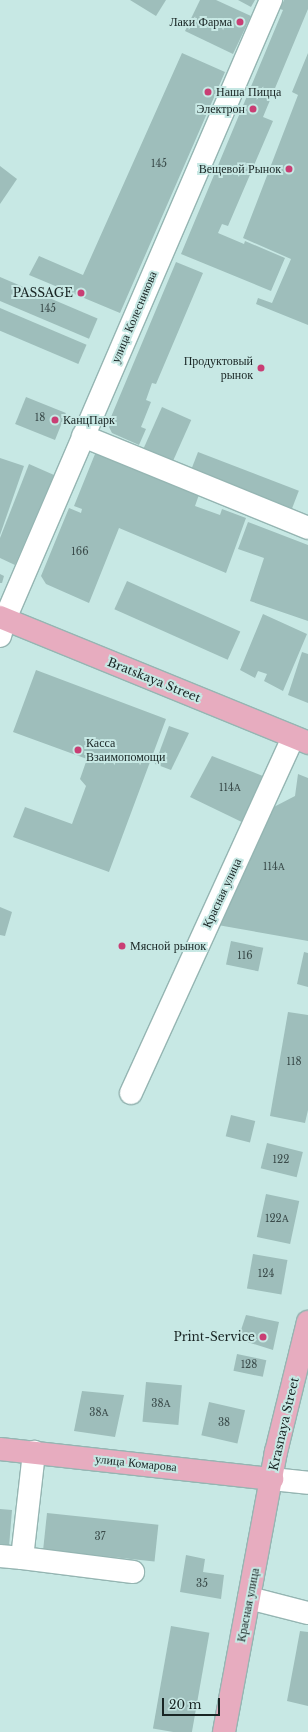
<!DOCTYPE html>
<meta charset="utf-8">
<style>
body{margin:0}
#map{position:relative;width:308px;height:1732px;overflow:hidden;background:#c7e8e4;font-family:"Libre Baskerville",serif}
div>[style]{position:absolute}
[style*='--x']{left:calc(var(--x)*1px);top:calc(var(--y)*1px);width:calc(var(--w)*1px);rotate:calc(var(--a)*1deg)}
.building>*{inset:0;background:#9ebebb;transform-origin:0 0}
.roads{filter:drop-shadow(1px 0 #95b5b2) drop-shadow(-1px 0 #95b5b2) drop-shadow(0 1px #95b5b2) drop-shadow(0 -1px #95b5b2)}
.minor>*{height:22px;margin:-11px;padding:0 11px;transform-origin:11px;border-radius:11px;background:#fff}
.major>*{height:22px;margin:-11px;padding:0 11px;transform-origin:11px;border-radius:11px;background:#e7acbf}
.dots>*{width:11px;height:11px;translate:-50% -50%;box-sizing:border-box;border:2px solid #c7e8e4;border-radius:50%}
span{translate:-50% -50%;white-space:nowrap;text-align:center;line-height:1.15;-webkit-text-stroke:4px #c7e8e4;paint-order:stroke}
.number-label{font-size:10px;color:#3a4b4a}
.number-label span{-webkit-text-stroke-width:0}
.poi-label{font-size:12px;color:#192524}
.right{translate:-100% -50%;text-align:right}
.left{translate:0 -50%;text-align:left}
.street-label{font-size:12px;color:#192524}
.scale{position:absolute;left:162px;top:1698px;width:58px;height:18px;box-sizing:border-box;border:2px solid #192524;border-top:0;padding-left:5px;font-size:12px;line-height:14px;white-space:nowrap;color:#192524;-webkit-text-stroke:3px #c7e8e4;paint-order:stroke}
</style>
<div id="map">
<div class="building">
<div style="clip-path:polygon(130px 0,166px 0,156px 16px)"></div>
<div style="clip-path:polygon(200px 0,216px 0,251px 16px,233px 54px,185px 31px)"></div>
<div style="clip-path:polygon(238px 0,255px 0,251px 7px)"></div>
<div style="clip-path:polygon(284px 0,308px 0,308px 9px,263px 117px,273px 121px,228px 226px,222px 224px,218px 233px,244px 244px,245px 241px,285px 258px,271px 291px,181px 254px,283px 10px,280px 9px)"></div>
<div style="clip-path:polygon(182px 53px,225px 72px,120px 313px,29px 275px,39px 256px,83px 275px)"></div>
<div style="clip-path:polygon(308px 53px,308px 325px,256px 304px,258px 298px,272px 303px,291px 259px,243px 238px,298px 95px,292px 92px)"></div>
<div style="clip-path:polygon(0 166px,17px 179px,0 204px)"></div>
<div style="clip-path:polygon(176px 262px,203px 273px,156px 384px,152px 383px,146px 400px,151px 402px,141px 427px,146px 429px,139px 445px,112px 433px,109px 427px,113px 418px,111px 417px)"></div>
<div style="left:0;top:277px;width:106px;height:22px;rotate:23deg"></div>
<div style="left:0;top:308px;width:94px;height:21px;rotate:23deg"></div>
<div style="left:26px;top:397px;width:43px;height:29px;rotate:22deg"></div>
<div style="left:162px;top:407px;width:32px;height:47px;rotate:24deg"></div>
<div style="clip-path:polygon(107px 451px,201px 489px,195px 506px,220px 515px,222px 509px,246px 518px,226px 573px,119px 528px,89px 603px,46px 584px,41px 576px,69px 508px,81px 513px,82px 509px,74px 506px,95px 454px)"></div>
<div style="left:198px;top:452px;width:108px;height:19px;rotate:21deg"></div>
<div style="clip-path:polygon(0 458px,24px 466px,0 535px)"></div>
<div style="clip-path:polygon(29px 464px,54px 475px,15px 565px,0 558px,0 538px)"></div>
<div style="clip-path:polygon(248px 522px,308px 545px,308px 621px,250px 601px,264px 558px,238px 549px)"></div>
<div style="clip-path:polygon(0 574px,4px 576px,2px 583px,0 583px)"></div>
<div style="left:127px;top:581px;width:124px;height:31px;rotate:24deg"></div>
<div style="clip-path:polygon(263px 614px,307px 634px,283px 691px,264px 681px,267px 674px,258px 671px,255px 678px,240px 670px)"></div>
<div style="clip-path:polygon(302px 652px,308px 654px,308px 703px,288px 695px)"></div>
<div style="clip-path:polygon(36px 670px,166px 719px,109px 872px,13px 837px,25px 807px,72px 824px,86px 786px,80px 779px,87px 759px,13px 732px)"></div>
<div style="clip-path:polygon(169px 726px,189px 733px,171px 770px,155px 764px)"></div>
<div style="clip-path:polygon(212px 756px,268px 778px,248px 825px,190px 797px)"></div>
<div style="clip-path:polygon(298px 774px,308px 778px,308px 941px,212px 924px,268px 810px,295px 796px)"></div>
<div style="clip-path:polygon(0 907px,12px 912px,5px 936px,0 935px)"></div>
<div style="left:231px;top:941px;width:33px;height:24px;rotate:12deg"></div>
<div style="clip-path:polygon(304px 952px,308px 953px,308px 987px,297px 984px)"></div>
<div style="clip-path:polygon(288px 1012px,308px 1015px,308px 1110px,305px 1123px,270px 1116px)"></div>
<div style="left:231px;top:1115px;width:25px;height:22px;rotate:14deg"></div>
<div style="left:267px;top:1143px;width:37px;height:26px;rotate:14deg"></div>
<div style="left:266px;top:1194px;width:34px;height:44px;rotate:12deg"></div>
<div style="left:253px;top:1254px;width:35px;height:35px;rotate:10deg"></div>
<div style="clip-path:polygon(246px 1315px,279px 1322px,273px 1350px,238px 1339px)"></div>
<div style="left:237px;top:1354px;width:30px;height:17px;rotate:12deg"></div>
<div style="left:146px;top:1382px;width:36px;height:40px;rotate:5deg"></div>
<div style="clip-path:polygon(82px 1391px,124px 1395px,115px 1437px,74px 1431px)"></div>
<div style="left:209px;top:1402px;width:37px;height:34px;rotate:13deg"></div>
<div style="clip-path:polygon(0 1509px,12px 1510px,9px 1547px,0 1546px)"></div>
<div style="left:47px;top:1513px;width:112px;height:37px;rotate:6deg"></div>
<div style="clip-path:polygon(186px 1555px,205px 1559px,203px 1572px,224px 1575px,221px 1599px,180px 1592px)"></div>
<div style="left:171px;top:1626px;width:39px;height:104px;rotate:10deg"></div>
<div style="clip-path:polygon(300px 1631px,308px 1632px,308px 1706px,287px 1701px)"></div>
</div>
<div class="roads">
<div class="minor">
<div style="--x:83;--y:436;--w:243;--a:22.2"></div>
<div style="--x:0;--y:636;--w:18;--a:-74"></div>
<div style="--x:5;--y:619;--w:674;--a:-66.75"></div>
<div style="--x:131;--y:1093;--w:391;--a:-65.5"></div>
<div style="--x:272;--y:1479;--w:36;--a:6"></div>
<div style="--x:0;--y:1556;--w:22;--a:5"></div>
<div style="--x:22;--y:1558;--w:107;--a:-83.5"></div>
<div style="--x:22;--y:1558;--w:112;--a:7.2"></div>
<div style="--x:249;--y:1598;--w:61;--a:14.3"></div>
</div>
<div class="major">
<div style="--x:0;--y:617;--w:333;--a:22.2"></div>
<div style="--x:0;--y:1449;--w:274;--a:6.3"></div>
<div style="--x:224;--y:1732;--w:285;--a:-79.5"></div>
<div style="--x:276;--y:1452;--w:134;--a:-76.2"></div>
</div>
</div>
<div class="dots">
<div style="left:240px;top:22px;background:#c93e74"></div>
<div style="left:208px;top:92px;background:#c93e74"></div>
<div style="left:253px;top:109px;background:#c93e74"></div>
<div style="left:289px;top:169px;background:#c93e74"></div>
<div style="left:81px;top:293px;background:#c93e74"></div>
<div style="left:261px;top:368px;background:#c93e74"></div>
<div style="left:55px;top:420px;background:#c93e74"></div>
<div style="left:78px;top:750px;background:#c93e74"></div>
<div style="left:122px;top:946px;background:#c93e74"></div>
<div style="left:263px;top:1337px;background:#c93e74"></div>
</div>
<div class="number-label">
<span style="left:159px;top:164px">145</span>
<span style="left:48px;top:309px">145</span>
<span style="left:40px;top:418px">18</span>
<span style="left:80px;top:552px">166</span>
<span style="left:230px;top:788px">114А</span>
<span style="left:274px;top:867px">114А</span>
<span style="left:245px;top:956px">116</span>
<span style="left:294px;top:1062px">118</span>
<span style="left:281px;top:1160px">122</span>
<span style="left:277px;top:1219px">122А</span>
<span style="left:266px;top:1274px">124</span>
<span style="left:249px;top:1365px">128</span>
<span style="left:161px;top:1404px">38А</span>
<span style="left:99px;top:1413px">38А</span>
<span style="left:224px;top:1423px">38</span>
<span style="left:100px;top:1537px">37</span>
<span style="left:202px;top:1584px">35</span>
</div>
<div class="poi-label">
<span class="right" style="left:232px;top:22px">Лаки Фарма</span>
<span class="left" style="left:216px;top:92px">Наша Пицца</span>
<span class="right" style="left:245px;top:109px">Электрон</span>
<span class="right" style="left:281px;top:169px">Вещевой Рынок</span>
<span class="right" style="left:73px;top:293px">PASSAGE</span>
<span class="right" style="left:253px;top:368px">Продуктовый<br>рынок</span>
<span class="left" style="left:63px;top:420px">КанцПарк</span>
<span class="left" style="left:86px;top:750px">Касса<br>Взаимопомощи</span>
<span class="left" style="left:130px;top:946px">Мясной рынок</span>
<span class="right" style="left:255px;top:1337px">Print-Service</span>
</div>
<div class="street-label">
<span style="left:134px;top:317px;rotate:-67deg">улица Колесникова</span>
<span style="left:154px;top:680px;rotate:22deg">Bratskaya Street</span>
<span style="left:222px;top:893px;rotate:-65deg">Красная улица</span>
<span style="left:284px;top:1424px;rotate:-77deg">Krasnaya Street</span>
<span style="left:136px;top:1463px;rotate:6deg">улица Комарова</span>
<span style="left:248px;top:1605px;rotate:-79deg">Красная улица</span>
</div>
<div class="scale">20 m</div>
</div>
